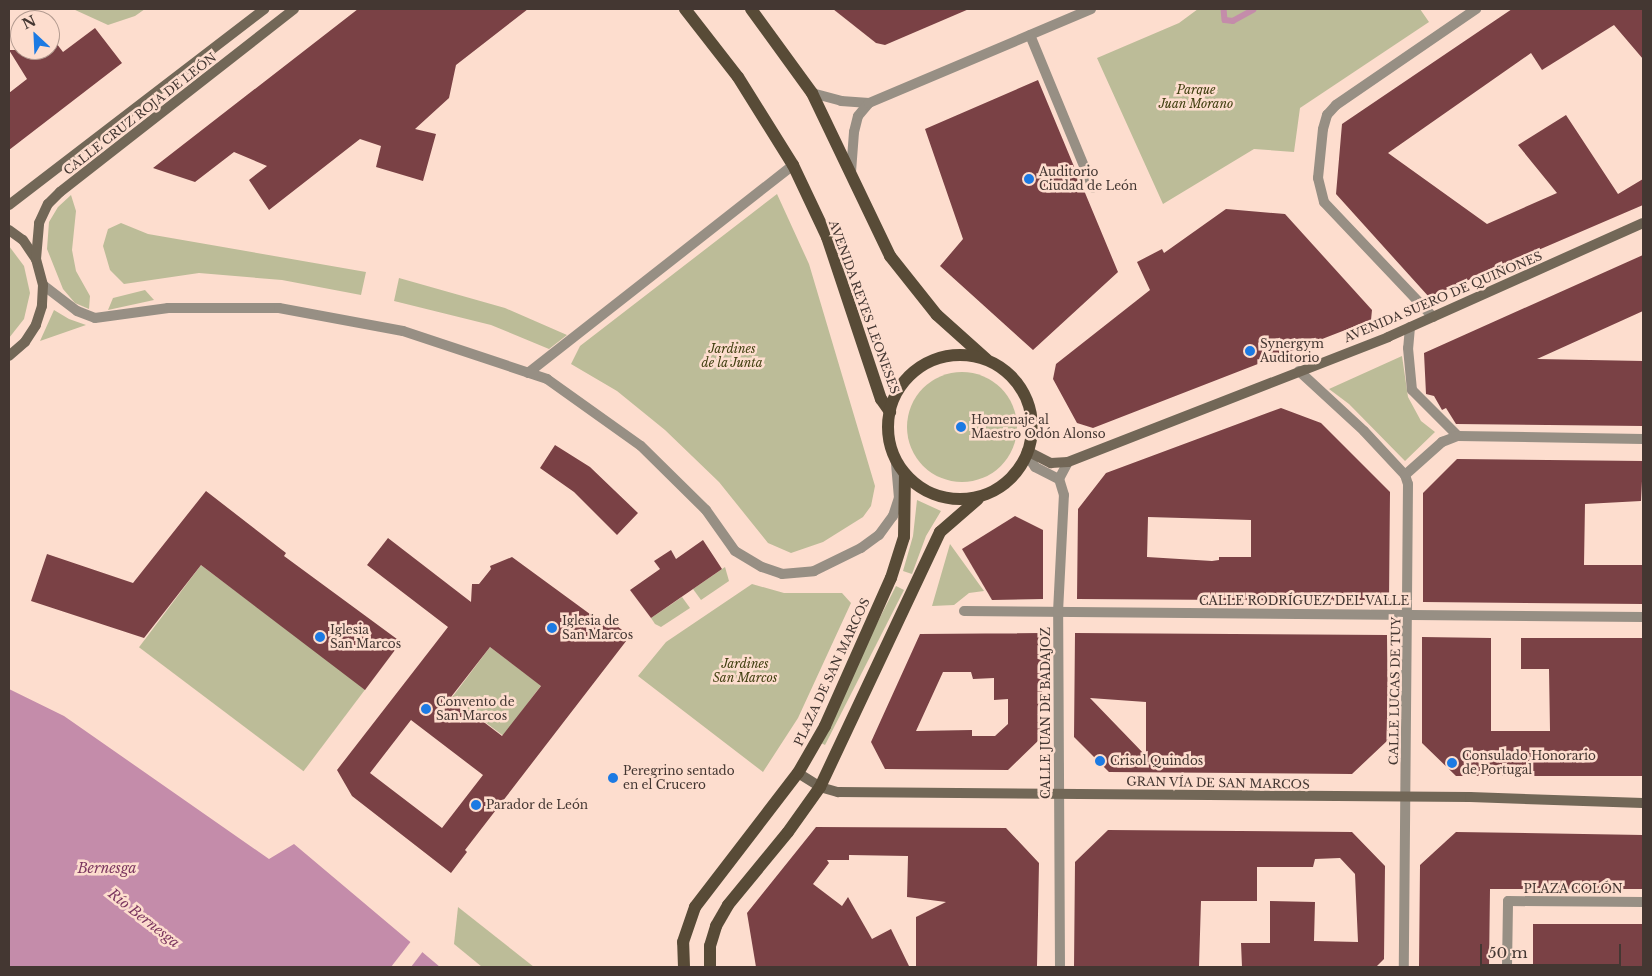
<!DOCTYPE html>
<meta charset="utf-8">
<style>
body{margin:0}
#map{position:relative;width:1652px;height:976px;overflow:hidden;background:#fdddce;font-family:"Libre Baskerville",serif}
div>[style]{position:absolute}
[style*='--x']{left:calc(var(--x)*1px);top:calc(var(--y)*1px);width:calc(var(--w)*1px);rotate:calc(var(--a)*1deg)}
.green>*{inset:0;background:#bcbc98;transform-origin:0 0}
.round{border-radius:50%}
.water>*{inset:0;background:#c48caa}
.pier>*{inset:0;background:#fdddce}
.stream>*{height:5.5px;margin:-2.75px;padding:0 2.75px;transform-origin:2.75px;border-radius:2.75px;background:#c48caa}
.building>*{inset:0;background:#7a4145;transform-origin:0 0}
.lane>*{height:10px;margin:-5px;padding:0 5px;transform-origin:5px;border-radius:5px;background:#978f84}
.street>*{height:10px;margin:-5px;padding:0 5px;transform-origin:5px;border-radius:5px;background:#978f84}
.secondary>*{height:10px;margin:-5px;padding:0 5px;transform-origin:5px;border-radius:5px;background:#726757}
.primary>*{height:12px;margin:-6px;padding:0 6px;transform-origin:6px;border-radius:6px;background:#584b37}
.primary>.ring{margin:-6px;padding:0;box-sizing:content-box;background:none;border:12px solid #584b37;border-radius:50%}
.dots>*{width:14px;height:14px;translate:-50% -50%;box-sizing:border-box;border:2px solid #fdddce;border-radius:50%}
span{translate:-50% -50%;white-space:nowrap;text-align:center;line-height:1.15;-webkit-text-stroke:5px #fdddce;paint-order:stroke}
.park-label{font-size:12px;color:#424011;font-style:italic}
.street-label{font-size:12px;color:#443732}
.poi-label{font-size:12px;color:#443732}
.left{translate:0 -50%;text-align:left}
.water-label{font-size:14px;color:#7c3760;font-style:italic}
.frame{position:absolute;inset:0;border:10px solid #443732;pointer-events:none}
.north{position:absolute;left:10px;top:10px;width:50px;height:50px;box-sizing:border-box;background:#fdddce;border:1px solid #b39b90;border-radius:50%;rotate:335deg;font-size:14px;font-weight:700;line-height:20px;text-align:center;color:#443732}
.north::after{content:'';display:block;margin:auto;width:18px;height:22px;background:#1c7ae3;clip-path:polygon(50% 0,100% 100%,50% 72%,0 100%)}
.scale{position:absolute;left:1480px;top:944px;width:141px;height:22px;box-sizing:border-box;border:2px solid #443732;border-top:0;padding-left:6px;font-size:15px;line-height:18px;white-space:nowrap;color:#443732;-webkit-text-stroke:4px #fdddce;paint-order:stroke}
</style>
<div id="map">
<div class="green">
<div style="clip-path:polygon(73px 9px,145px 9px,135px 16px,108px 25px)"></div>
<div style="clip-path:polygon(1198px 9px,1420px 9px,1429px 22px,1300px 108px,1294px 152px,1254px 149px,1163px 204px,1097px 58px,1179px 23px)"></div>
<div style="clip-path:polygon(777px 194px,809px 264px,875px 486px,871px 506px,863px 517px,823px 542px,791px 553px,768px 543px,719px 482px,665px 430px,617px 391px,571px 364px,580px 346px)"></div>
<div style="clip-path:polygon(71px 195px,76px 211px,72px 250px,76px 271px,90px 296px,89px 309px,75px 303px,63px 289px,47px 249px,49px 222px,58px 207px)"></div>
<div style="clip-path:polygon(121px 223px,148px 234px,366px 272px,361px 295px,282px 280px,199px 273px,124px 284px,110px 270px,103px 246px,108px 229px)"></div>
<div style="clip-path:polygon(9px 246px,24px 266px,30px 293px,24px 319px,9px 338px)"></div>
<div style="clip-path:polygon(399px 278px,505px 308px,567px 335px,549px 349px,491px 325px,394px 301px)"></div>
<div style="clip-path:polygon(145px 290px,154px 300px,108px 310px,113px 298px)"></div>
<div style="clip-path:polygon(54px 310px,69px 319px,86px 325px,40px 341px)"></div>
<div style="clip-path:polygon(1402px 356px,1408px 397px,1421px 421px,1435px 432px,1405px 461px,1349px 404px,1329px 389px)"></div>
<div class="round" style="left:907px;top:372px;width:110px;height:110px"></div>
<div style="clip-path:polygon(917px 500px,941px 511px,926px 536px,912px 574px,903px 571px,913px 536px)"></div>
<div style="clip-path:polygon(950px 544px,984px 591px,969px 593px,954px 605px,932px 606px)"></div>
<div style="left:201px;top:565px;width:206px;height:103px;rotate:37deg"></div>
<div style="clip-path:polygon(725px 567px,729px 581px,701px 600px,693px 589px)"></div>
<div style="clip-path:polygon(752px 584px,784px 593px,842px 593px,851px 603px,798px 718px,763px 772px,638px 676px,666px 642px)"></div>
<div style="left:896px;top:586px;width:9px;height:174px;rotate:27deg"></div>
<div style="clip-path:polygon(682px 597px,690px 608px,661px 627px,655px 624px,651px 618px)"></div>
<div style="left:490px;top:647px;width:64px;height:63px;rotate:37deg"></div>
<div style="clip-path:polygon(458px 907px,534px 967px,482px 967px,454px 944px)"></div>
</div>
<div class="water">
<div style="clip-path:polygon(9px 689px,64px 716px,269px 859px,294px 844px,440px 967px,9px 967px)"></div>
</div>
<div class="pier">
<div style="clip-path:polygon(412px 940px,424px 950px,411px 967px,391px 967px)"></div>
</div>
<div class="stream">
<div style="--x:1224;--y:9;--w:11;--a:85"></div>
<div style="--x:1225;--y:20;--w:8;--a:7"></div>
<div style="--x:1233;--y:21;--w:23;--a:-29"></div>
</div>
<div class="building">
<div style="clip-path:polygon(358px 9px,528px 9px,456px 65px,449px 98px,415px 129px,436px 134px,423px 181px,376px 167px,381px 146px,360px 139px,269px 210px,249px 180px,267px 166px,234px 152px,195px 182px,153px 168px)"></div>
<div style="clip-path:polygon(833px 9px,969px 9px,885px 45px,876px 43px)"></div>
<div style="clip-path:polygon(1512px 9px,1643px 9px,1643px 59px,1614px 25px,1542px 70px,1531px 53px,1388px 153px,1487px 224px,1557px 193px,1518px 145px,1566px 115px,1618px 194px,1643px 179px,1643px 205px,1429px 297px,1336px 194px,1342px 124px)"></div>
<div style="clip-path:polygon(95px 28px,122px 63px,9px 150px,9px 93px,27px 79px,9px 50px,50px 50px,50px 35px,63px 52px)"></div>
<div style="clip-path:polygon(1038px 80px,1118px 272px,1033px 350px,940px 266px,963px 239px,925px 129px)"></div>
<div style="clip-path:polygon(1226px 209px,1285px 214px,1372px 310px,1371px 320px,1093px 428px,1077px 423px,1053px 379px,1056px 364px,1150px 290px,1137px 262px,1162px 249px,1164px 253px)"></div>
<div style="clip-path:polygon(1643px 255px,1643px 311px,1537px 359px,1643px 361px,1643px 426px,1456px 424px,1446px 408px,1442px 410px,1434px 396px,1426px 394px,1424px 353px)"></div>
<div style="clip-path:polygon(evenodd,1281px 408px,1321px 423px,1390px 492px,1389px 601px,1077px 599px,1078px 509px,1106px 473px,1281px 408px,1148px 517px,1251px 520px,1251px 557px,1219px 557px,1219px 560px,1212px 561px,1147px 557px,1148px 517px)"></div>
<div style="clip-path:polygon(555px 445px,590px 467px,638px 513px,617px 535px,574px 492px,540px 468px)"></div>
<div style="clip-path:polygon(1457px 459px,1643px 461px,1641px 501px,1585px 504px,1584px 565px,1643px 565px,1643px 604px,1423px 602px,1423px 493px)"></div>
<div style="clip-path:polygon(206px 491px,286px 553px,284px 556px,401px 642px,365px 690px,201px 565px,144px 638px,31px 601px,47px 554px,133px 583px)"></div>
<div style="clip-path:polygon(1015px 516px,1043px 530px,1043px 599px,992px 600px,962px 549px)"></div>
<div style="clip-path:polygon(evenodd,388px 538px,471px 602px,472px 584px,479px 584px,491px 569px,490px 566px,512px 557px,609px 628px,613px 623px,630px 636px,465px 850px,467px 852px,451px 873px,352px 796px,337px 770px,448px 627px,367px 565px,388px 538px,490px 647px,541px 686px,502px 736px,451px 697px,490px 647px,388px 538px,411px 720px,483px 775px,442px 828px,370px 773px,411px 720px)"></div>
<div style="clip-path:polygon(703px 540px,722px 569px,651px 618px,630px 590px,660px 569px,654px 561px,671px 550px,676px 559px)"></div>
<div style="clip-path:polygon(evenodd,1042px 633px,1042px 737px,1008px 770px,885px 769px,871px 742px,920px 634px,1042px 633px,943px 672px,971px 672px,973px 679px,994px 678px,994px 700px,1008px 699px,1008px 724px,995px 736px,972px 736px,972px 730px,916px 731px,943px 672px)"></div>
<div style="clip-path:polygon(evenodd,1075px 633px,1387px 635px,1388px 740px,1352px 774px,1109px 772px,1074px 737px,1075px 633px,1090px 698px,1146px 702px,1146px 756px,1090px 698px)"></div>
<div style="clip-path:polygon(1422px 637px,1491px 638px,1491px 731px,1550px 731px,1549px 669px,1521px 669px,1521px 638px,1643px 638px,1643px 776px,1456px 776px,1422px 743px)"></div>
<div style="clip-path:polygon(816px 827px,1006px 828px,1039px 863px,1037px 966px,916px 966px,916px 917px,946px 902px,907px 897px,908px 856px,849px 855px,849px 860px,827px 860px,829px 863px,813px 884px,842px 906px,848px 897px,872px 939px,891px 929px,909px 966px,756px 967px,747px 913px)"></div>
<div style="clip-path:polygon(1108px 830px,1352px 832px,1385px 866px,1384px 959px,1376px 967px,1242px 967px,1241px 943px,1270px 943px,1270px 901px,1315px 902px,1314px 941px,1358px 942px,1355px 874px,1340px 858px,1315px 859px,1313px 867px,1257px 867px,1257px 901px,1201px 901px,1199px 967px,1074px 967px,1075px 862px)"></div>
<div style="clip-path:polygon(1456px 832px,1643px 835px,1643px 889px,1490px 889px,1489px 967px,1419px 967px,1420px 865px)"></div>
<div style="left:1533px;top:924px;width:109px;height:43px"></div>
</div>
<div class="lane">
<div style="--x:1030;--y:35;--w:165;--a:67.6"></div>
<div style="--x:528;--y:373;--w:337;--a:-38.1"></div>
</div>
<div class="street">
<div style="--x:812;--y:93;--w:30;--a:15"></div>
<div style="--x:841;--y:101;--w:28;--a:4"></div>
<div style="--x:851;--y:172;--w:40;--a:-85.7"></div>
<div style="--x:854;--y:132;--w:16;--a:-76"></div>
<div style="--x:858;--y:116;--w:17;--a:-50"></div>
<div style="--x:869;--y:103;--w:241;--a:-22.9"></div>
<div style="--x:43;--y:285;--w:43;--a:37.4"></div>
<div style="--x:77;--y:311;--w:19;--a:21"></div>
<div style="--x:95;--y:318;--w:74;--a:-7.8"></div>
<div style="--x:168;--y:308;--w:111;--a:0"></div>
<div style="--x:279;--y:308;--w:126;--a:10.5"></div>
<div style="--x:403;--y:331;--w:152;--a:18.4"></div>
<div style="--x:547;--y:379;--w:115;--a:35.5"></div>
<div style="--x:641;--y:446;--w:91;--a:44.6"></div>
<div style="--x:706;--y:510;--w:50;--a:54.7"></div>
<div style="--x:735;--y:551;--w:31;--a:31"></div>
<div style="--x:762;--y:567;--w:21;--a:19"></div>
<div style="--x:782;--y:574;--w:32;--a:-5"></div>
<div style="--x:814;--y:571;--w:52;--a:-26.1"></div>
<div style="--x:861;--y:548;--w:22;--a:-36"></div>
<div style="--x:879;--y:535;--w:24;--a:-54"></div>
<div style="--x:893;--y:516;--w:19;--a:-72"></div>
<div style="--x:899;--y:498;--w:38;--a:-95"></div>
<div style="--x:1433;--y:317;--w:158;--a:-133.5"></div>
<div style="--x:1324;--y:202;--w:25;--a:-104"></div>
<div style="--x:1318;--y:178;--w:49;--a:-84.2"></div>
<div style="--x:1323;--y:129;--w:15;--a:-74"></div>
<div style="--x:1327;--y:115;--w:13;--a:-48"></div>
<div style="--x:1336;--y:105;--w:170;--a:-34.4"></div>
<div style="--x:1410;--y:327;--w:21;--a:95"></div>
<div style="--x:1408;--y:348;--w:42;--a:84.6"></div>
<div style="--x:1412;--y:390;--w:65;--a:45"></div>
<div style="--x:1458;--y:436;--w:185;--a:0.9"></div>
<div style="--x:1299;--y:371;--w:88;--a:42.7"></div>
<div style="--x:1364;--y:431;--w:60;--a:47"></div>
<div style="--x:1405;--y:475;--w:9;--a:72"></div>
<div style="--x:1408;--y:484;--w:483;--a:90.5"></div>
<div style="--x:1026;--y:454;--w:16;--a:55"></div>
<div style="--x:1035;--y:467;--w:27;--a:27"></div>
<div style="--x:1405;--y:475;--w:50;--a:-41.7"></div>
<div style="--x:1442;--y:442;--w:17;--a:-21"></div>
<div style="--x:964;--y:611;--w:679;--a:0.51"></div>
<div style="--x:1060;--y:967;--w:355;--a:-90.3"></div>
<div style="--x:1058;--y:612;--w:117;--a:-87.1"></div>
<div style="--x:1064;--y:495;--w:17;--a:-107"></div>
<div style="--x:1059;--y:479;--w:19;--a:-62"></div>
<div style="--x:1507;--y:967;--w:66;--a:-89.1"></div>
<div style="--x:1508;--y:901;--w:135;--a:0.4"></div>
</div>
<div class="secondary">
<div style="--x:9;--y:205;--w:322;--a:-37.5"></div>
<div style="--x:9;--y:230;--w:17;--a:36"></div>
<div style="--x:23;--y:240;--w:23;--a:56"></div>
<div style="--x:36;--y:259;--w:27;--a:75"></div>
<div style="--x:43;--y:285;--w:21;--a:93"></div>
<div style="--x:42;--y:306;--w:20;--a:108"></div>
<div style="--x:36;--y:325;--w:20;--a:123"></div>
<div style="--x:25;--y:342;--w:21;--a:139"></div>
<div style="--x:36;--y:259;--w:36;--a:-85"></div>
<div style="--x:39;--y:223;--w:21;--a:-65"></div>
<div style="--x:48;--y:204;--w:17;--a:-45"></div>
<div style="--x:60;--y:192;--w:297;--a:-38"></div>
<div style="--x:1027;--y:451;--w:27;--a:27"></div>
<div style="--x:1051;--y:463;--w:17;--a:-3"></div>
<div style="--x:1068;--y:462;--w:344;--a:-21.3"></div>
<div style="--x:1388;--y:337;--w:279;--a:-24.1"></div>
<div style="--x:798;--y:773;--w:26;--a:32"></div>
<div style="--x:820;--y:787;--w:19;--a:16"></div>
<div style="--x:838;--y:792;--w:632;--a:0.45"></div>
<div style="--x:1470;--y:797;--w:173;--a:2"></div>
</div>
<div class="primary">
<div style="--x:685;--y:9;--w:86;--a:52.1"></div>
<div style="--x:738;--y:77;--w:104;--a:58"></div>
<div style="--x:793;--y:165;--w:80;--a:64.7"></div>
<div style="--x:827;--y:237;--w:171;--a:71.6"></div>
<div style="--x:881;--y:399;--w:16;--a:55"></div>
<div style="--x:751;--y:9;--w:104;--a:54"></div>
<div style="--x:812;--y:93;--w:181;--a:64.4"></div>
<div style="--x:890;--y:256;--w:75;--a:51.5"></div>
<div style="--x:937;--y:315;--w:66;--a:41.9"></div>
<div class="ring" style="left:888px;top:355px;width:132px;height:132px"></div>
<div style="--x:684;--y:967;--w:25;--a:-92"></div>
<div style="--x:683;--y:942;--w:37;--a:-71"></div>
<div style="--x:695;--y:907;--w:169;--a:-52.5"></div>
<div style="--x:798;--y:773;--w:54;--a:-60.1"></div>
<div style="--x:825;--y:726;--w:162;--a:-66"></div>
<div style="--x:891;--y:578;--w:43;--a:-72.4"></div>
<div style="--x:904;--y:537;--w:63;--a:-89.1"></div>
<div style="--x:710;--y:967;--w:21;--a:-90"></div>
<div style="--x:710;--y:946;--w:21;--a:-73"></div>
<div style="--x:716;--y:926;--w:24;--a:-60"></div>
<div style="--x:728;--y:905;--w:94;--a:-50.6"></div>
<div style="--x:788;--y:832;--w:55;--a:-54.6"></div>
<div style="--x:820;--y:787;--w:282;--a:-64.8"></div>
<div style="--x:940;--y:532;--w:50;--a:-41"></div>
</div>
<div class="dots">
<div style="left:1029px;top:179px;background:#1c7ae3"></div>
<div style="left:1250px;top:351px;background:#1c7ae3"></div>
<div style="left:961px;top:427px;background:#1c7ae3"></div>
<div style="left:552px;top:628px;background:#1c7ae3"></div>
<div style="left:320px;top:637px;background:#1c7ae3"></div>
<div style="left:426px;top:709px;background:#1c7ae3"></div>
<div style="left:1100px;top:761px;background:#1c7ae3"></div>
<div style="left:1452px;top:763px;background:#1c7ae3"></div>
<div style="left:613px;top:778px;background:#1c7ae3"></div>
<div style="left:476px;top:805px;background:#1c7ae3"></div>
</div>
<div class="park-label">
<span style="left:1196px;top:97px">Parque<br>Juan Morano</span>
<span style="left:732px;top:356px">Jardines<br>de la Junta</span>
<span style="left:745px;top:671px">Jardines<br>San Marcos</span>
</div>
<div class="street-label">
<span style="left:140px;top:114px;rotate:-38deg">CALLE CRUZ ROJA DE LEÓN</span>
<span style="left:1443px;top:297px;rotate:-23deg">AVENIDA SUERO DE QUIÑONES</span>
<span style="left:864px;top:307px;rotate:70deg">AVENIDA REYES LEONESES</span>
<span style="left:1304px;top:601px">CALLE RODRÍGUEZ DEL VALLE</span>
<span style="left:832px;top:672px;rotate:-65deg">PLAZA DE SAN MARCOS</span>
<span style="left:1395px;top:691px;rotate:-89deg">CALLE LUCAS DE TUY</span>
<span style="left:1046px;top:713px;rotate:-90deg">CALLE JUAN DE BADAJOZ</span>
<span style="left:1218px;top:783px;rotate:1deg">GRAN VÍA DE SAN MARCOS</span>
<span style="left:1573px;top:889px">PLAZA COLÓN</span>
</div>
<div class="poi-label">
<span class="left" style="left:1039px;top:179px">Auditorio<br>Ciudad de León</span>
<span class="left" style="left:1260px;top:351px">Synergym<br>Auditorio</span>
<span class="left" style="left:971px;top:427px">Homenaje al<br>Maestro Odón Alonso</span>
<span class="left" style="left:562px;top:628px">Iglesia de<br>San Marcos</span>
<span class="left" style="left:330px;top:637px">Iglesia<br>San Marcos</span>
<span class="left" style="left:436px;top:709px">Convento de<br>San Marcos</span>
<span class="left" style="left:1462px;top:763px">Consulado Honorario<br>de Portugal</span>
<span class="left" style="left:1110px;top:761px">Crisol Quindos</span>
<span class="left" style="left:623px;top:778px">Peregrino sentado<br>en el Crucero</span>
<span class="left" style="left:486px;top:805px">Parador de León</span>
</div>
<div class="water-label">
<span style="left:107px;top:868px">Bernesga</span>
<span style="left:144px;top:918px;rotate:38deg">Río Bernesga</span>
</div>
<div class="frame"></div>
<div class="north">N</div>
<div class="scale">50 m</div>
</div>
